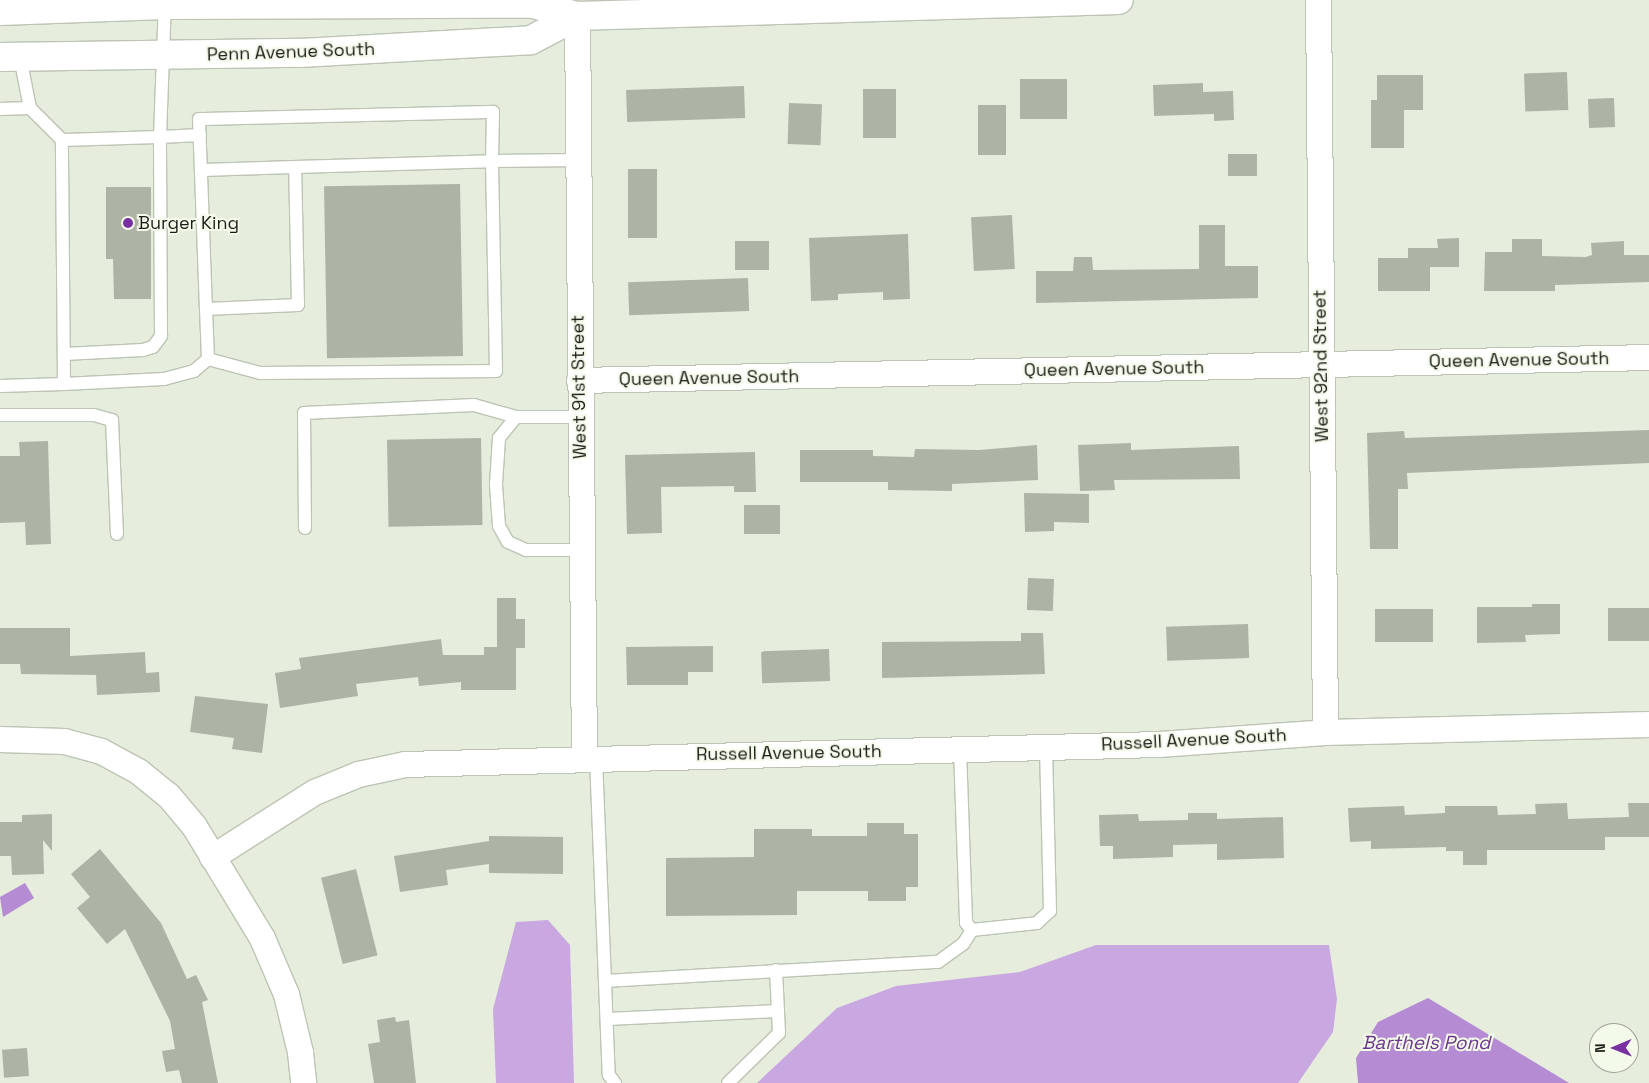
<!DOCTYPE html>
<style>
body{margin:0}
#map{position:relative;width:1649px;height:1083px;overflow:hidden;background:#e6eddd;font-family:"Space Grotesk",sans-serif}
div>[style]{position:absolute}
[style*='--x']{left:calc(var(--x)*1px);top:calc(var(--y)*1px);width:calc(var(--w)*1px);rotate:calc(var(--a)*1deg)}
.green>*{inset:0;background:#c9a8e1}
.water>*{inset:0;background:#b58bd3}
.building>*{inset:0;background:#adb4a5;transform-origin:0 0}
.roads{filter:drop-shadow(1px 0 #bdc4b4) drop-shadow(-1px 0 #bdc4b4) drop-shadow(0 1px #bdc4b4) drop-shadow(0 -1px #bdc4b4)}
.service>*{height:12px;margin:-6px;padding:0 6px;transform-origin:6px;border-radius:6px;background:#fff}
.minor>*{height:25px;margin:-12.5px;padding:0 12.5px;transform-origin:12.5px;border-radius:12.5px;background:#fff}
.secondary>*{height:28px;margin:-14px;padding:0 14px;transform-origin:14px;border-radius:14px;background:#fff}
.dots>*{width:14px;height:14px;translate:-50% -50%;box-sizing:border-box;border:2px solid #f4faea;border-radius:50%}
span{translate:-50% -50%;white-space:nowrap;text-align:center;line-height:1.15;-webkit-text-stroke:4px #f4faea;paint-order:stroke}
.street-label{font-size:18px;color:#1a1c17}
.poi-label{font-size:18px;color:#1a1c17}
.left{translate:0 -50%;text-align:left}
.water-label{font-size:19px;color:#6a358b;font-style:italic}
.north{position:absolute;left:1589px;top:1023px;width:50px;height:50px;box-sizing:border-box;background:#f4faea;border:1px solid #9da196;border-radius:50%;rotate:269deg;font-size:14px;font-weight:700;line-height:20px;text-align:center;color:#1a1c17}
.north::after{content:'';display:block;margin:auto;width:18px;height:22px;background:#782fa2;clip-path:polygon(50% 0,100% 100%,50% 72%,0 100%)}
</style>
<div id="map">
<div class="green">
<div style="clip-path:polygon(548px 920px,570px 945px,574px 1083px,496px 1083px,493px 1009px,516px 922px)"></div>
<div style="clip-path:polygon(1096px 945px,1329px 945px,1337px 999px,1333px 1032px,1298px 1083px,757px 1083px,837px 1008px,896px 986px,1020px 972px)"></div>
</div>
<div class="water">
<div style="clip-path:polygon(25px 883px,34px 898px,3px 917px,0 897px)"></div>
<div style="clip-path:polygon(1428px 998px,1569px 1083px,1358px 1083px,1356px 1058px,1378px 1022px)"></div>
</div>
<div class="building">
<div style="left:1567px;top:72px;width:38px;height:43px;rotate:88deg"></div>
<div style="clip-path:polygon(1377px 75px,1423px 75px,1423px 110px,1404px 110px,1404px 148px,1371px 148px,1371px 100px,1377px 100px)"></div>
<div style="left:1067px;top:79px;width:40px;height:47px;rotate:90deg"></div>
<div style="clip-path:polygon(1203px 83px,1203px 92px,1233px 91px,1234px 120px,1214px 121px,1214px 114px,1154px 116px,1153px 85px)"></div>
<div style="left:744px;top:86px;width:32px;height:118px;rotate:88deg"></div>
<div style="left:863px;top:89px;width:33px;height:49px"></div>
<div style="left:1614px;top:98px;width:29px;height:26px;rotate:88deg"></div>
<div style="left:789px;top:103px;width:33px;height:41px;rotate:2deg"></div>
<div style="left:978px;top:105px;width:28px;height:50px"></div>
<div style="left:1228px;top:154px;width:29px;height:22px"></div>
<div style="left:628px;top:169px;width:29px;height:69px"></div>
<div style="left:460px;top:184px;width:172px;height:136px;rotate:89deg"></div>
<div style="clip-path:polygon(106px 187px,151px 187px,151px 299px,114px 299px,113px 259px,106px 259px)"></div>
<div style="left:1012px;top:215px;width:54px;height:41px;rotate:87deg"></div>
<div style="clip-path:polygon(1199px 225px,1225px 225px,1225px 266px,1258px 266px,1258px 298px,1036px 303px,1036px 271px,1073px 271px,1074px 257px,1092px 257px,1093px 270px,1199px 269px)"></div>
<div style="clip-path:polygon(908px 234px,910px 299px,883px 300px,883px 292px,838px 294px,838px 300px,811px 301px,809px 238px)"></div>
<div style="clip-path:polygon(1459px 238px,1459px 267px,1430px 267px,1430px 291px,1378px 291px,1378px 258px,1408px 258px,1408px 248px,1438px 248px,1437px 239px)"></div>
<div style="clip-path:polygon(1512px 239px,1542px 239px,1542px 256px,1586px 257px,1592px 255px,1591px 243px,1624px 241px,1624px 255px,1649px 255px,1649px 282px,1555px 285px,1555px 291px,1484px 291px,1485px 252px,1512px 252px)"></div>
<div style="left:735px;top:241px;width:34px;height:29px"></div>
<div style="left:748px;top:278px;width:33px;height:120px;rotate:88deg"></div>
<div style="clip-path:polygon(1649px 430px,1649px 463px,1407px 473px,1408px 489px,1398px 489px,1398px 549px,1370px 549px,1367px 433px,1404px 431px,1405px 438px)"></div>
<div style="left:481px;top:438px;width:87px;height:94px;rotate:89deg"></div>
<div style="clip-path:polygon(48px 441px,51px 544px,26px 545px,25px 522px,0 523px,0 456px,20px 456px,19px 442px)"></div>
<div style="clip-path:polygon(1131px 443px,1131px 450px,1239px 446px,1240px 479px,1114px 480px,1115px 490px,1080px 491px,1078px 445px)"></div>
<div style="clip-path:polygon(1037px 445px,1038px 480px,952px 484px,952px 491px,888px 490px,888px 482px,800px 482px,800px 450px,873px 450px,873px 456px,914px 457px,915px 449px,979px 450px)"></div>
<div style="clip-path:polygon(755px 452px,756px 492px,734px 492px,734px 486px,661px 487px,662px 533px,627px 534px,625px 455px)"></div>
<div style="clip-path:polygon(1024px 493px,1089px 494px,1089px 523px,1054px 522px,1054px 531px,1025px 532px)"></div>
<div style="left:744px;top:505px;width:36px;height:29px"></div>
<div style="left:1028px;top:578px;width:26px;height:32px;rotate:2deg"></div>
<div style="clip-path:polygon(497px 598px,516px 598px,516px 619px,525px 619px,525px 648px,516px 648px,516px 690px,461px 690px,461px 682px,419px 686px,418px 677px,356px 684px,358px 696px,280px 708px,275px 673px,301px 669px,299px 658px,441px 639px,443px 655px,484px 655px,484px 647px,497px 647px)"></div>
<div style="clip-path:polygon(1532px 604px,1560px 604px,1560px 634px,1525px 635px,1526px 642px,1477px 643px,1477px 607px,1532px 607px)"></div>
<div style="left:1608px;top:608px;width:41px;height:33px"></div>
<div style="left:1375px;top:609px;width:58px;height:33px"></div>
<div style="left:1248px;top:624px;width:34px;height:82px;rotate:88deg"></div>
<div style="clip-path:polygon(0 628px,70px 628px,70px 656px,145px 652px,146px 673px,159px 672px,160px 692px,97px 695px,96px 675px,21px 674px,20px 664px,0 664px)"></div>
<div style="clip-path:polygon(1021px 633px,1043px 633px,1045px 674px,882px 678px,882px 642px,1021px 641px)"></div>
<div style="clip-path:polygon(713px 646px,713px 672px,688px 672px,688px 685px,627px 685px,626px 647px)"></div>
<div style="left:829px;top:649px;width:32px;height:68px;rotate:88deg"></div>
<div style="clip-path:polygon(195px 696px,268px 704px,262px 753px,232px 749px,234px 738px,190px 732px)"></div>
<div style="clip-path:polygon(1567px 803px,1568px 819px,1629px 817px,1628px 803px,1649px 803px,1649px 837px,1605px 837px,1605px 850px,1487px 850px,1487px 865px,1463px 865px,1463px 851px,1446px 851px,1446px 847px,1371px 849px,1371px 841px,1350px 842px,1348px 808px,1404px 806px,1405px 815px,1445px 813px,1445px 806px,1497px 806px,1498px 815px,1536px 814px,1535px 804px)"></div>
<div style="clip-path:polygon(1188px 813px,1217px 813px,1217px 819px,1283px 817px,1284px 858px,1217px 860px,1217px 844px,1173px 845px,1173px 857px,1113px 859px,1113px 846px,1100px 846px,1099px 815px,1138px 814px,1139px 821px,1188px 820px)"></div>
<div style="clip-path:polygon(52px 814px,52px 851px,43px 840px,44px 874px,12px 875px,11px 856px,0 856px,0 822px,22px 822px,22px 815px)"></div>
<div style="clip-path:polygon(867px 823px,904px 823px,904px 834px,918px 834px,918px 887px,906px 887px,906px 901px,868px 901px,868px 891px,797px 891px,797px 915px,666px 916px,666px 858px,754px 857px,754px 829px,812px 829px,812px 836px,867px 836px)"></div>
<div style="clip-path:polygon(489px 836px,563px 837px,563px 874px,489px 873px,489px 864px,446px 870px,448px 885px,400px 892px,394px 856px,489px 841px)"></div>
<div style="clip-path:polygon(100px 849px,161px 923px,187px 979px,196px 975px,208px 1000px,202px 1002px,218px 1083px,182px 1083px,179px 1070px,166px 1072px,162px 1051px,175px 1049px,170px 1021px,125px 929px,107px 944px,77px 908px,90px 897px,71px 874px)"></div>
<div style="left:356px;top:869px;width:89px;height:36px;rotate:76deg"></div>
<div style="clip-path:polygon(395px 1017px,396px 1022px,409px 1020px,416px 1083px,374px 1083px,368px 1044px,380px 1042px,377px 1020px)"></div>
<div style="left:27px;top:1048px;width:28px;height:25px;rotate:86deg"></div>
</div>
<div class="roads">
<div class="service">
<div style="--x:20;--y:57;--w:52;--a:78.9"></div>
<div style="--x:30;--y:108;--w:45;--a:45"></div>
<div style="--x:0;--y:109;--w:30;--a:-2"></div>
<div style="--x:201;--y:170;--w:94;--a:-1.8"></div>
<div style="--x:206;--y:309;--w:50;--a:87.7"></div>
<div style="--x:208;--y:359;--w:54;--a:15.1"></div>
<div style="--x:260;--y:373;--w:236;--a:-0.5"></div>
<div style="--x:496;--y:371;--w:210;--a:-91.1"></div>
<div style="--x:492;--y:161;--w:49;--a:-88.8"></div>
<div style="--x:493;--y:112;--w:294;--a:178.6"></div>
<div style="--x:199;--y:119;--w:190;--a:87.9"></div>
<div style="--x:206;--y:309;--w:92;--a:-2.5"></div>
<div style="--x:298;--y:305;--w:138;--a:-91.2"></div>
<div style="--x:295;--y:167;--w:197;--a:-1.7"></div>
<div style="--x:492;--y:161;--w:86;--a:-0.7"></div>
<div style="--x:64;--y:354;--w:79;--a:-2.9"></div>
<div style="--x:143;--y:350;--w:10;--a:-17"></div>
<div style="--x:153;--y:347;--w:14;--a:-54"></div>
<div style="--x:161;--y:336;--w:199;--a:-90.3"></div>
<div style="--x:160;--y:137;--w:40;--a:-2.9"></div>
<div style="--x:64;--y:384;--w:100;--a:-2.9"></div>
<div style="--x:164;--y:379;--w:31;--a:-15"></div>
<div style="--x:194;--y:371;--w:18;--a:-41"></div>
<div style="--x:0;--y:386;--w:64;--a:-1.8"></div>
<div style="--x:64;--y:384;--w:244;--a:-90.5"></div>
<div style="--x:62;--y:140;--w:98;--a:-1.8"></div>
<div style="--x:160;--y:137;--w:135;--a:-87.9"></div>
<div style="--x:0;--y:415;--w:94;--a:0"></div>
<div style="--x:94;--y:415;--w:19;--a:16"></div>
<div style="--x:112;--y:420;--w:114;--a:87.5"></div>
<div style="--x:516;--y:417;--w:27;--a:129"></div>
<div style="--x:499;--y:438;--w:47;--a:93.7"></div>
<div style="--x:496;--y:485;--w:41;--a:85.8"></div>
<div style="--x:499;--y:526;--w:18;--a:61"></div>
<div style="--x:508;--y:542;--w:20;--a:24"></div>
<div style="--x:526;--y:550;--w:55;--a:0"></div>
<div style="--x:305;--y:528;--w:115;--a:-90.5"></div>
<div style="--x:304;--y:413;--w:170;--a:-2.7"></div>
<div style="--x:474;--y:405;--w:44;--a:15.9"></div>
<div style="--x:516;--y:417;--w:64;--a:0"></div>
<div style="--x:960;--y:749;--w:174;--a:88"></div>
<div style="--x:966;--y:923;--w:9;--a:49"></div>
<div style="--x:972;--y:930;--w:65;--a:-6.1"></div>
<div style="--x:1037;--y:923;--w:18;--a:-43"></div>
<div style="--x:1050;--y:911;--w:164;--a:-91.4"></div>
<div style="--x:596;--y:758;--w:317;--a:87.7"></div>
<div style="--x:609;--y:1075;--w:10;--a:53"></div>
<div style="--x:605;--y:981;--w:334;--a:-3.3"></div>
<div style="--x:938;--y:962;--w:31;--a:-36"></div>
<div style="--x:963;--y:944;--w:17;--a:-57"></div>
<div style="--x:607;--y:1019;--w:171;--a:-2.7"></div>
<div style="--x:728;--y:1083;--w:71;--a:-44.4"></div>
<div style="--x:779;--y:1033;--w:63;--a:-92.7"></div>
</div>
<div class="minor">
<div style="--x:1318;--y:0;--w:732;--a:89.45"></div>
<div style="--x:577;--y:16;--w:742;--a:89.46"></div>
<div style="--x:579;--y:380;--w:1070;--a:-1.23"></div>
<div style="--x:0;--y:739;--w:64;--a:1.8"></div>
<div style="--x:64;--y:741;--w:38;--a:15"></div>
<div style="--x:101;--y:751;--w:42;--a:28.4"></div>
<div style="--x:138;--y:771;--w:38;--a:39"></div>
<div style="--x:168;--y:795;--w:40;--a:50"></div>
<div style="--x:194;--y:826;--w:131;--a:58.7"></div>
<div style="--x:262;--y:938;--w:61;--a:66.8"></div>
<div style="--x:286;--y:994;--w:60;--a:76.4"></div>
<div style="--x:300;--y:1052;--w:31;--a:84"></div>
<div style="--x:212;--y:857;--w:121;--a:-32.5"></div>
<div style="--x:314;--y:792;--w:48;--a:-22.2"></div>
<div style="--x:358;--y:774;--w:48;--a:-12"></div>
<div style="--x:405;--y:764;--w:754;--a:-1.52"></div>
<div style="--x:1159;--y:744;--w:166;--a:-4.1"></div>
<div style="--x:1325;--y:732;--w:324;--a:-1.4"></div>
</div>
<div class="secondary">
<div style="--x:0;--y:11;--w:165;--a:-2.1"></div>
<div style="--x:165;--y:5;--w:368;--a:-0.2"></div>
<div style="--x:533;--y:4;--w:46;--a:15.3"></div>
<div style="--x:577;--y:16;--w:542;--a:-1.69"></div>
<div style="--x:0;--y:57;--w:301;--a:-0.8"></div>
<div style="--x:301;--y:53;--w:230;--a:-3.2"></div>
<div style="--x:531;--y:40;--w:52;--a:-27.6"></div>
</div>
</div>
<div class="dots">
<div style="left:128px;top:223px;background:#782fa2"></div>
</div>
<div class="street-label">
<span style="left:291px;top:52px;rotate:-2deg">Penn Avenue South</span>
<span style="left:1519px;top:360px;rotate:-1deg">Queen Avenue South</span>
<span style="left:1321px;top:366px;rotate:-91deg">West 92nd Street</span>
<span style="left:1114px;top:369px;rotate:-1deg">Queen Avenue South</span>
<span style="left:709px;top:378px;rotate:-1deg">Queen Avenue South</span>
<span style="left:579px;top:387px;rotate:-91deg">West 91st Street</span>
<span style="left:1194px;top:740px;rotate:-3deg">Russell Avenue South</span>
<span style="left:789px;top:753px;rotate:-1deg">Russell Avenue South</span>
</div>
<div class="poi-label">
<span class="left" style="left:138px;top:223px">Burger King</span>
</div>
<div class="water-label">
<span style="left:1426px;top:1043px">Barthels Pond</span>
</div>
<div class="north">N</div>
</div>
